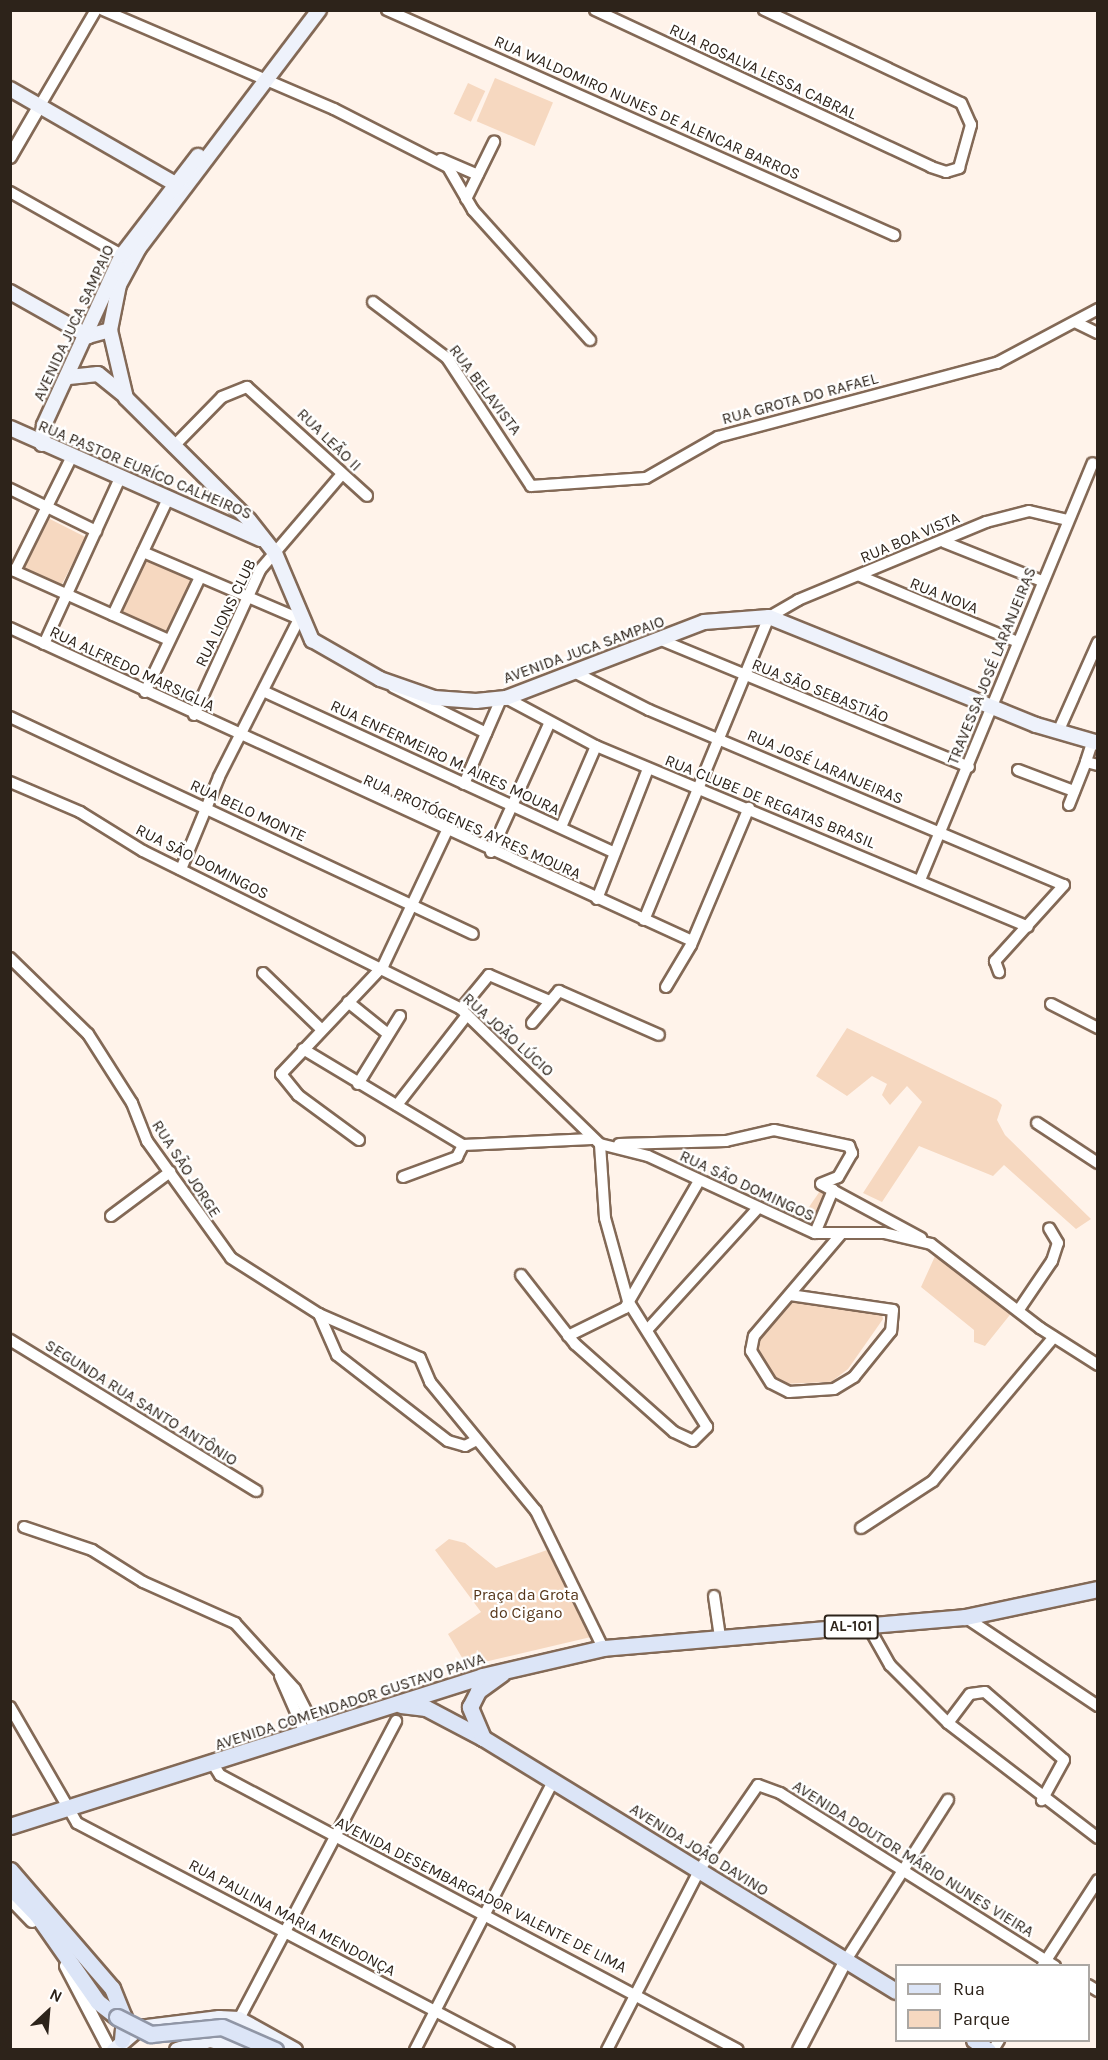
<!DOCTYPE html>
<meta charset="utf-8">
<style>
body{margin:0}
#map{position:relative;width:1108px;height:2060px;overflow:hidden;background:#fff3ea;font-family:Karla,sans-serif}
div>[style]{position:absolute}
[style*='--x']{left:calc(var(--x)*1px);top:calc(var(--y)*1px);width:calc(var(--w)*1px);rotate:calc(var(--a)*1deg)}
.green>*{inset:0;background:#f6d8c0;transform-origin:0 0}
.roads{filter:drop-shadow(2px 0 #836956) drop-shadow(-2px 0 #836956) drop-shadow(0 2px #836956) drop-shadow(0 -2px #836956)}
.minor>*{height:10px;margin:-5px;padding:0 5px;transform-origin:5px;border-radius:5px;background:#fff}
.tertiary>*{height:12px;margin:-6px;padding:0 6px;transform-origin:6px;border-radius:6px;background:#fff}
.secondary>*{height:14px;margin:-7px;padding:0 7px;transform-origin:7px;border-radius:7px;background:#eef2fb}
.primary>*{height:15px;margin:-7.5px;padding:0 7.5px;transform-origin:7.5px;border-radius:7.5px;background:#dce5f7}
.bridges{filter:drop-shadow(2px 0 #9096a6) drop-shadow(-2px 0 #9096a6) drop-shadow(0 2px #9096a6) drop-shadow(0 -2px #9096a6)}
.primary-bridge>*{height:15px;margin:-7.5px;padding:0 7.5px;transform-origin:7.5px;border-radius:7.5px;background:#dce5f7}
span{translate:-50% -50%;white-space:nowrap;text-align:center;line-height:1.15;-webkit-text-stroke:4.5px #fff;paint-order:stroke}
.shield-label span{padding:2px 4px;background:#fff;border:2px solid;border-radius:4px;-webkit-text-stroke-width:0}
.shield-label{font-size:15px;color:#2d231a;font-weight:700}
.street-label{font-size:16px;color:#2d231a}
.park-label{font-size:16px;color:#57371b}
.frame{position:absolute;inset:0;border:12px solid #2d231a;pointer-events:none}
.legend{position:absolute;left:895px;top:1964px;width:195px;height:78px;box-sizing:border-box;background:#fff;border:2px solid #aba7a3;margin:0;padding:8px 10px;list-style:none;font-size:18px;color:#2d231a}
.legend li{display:flex;align-items:center;gap:12px;height:30px}
.legend b{width:30px;border:2px solid #aba7a3}
.north{position:absolute;left:18px;top:1982px;width:60px;height:60px;-webkit-text-stroke:4px #fff;paint-order:stroke;rotate:26deg;font-size:16px;font-weight:700;line-height:24px;text-align:center;color:#2d231a}
.north::after{content:'';display:block;margin:auto;width:21px;height:27px;background:#2d231a;clip-path:polygon(50% 0,100% 100%,50% 72%,0 100%)}
</style>
<div id="map">
<div class="green">
<div style="left:495px;top:78px;width:63px;height:47px;rotate:23deg"></div>
<div style="left:468px;top:83px;width:19px;height:34px;rotate:25deg"></div>
<div style="left:44px;top:516px;width:47px;height:57px;rotate:27deg"></div>
<div style="left:146px;top:556px;width:54px;height:65px;rotate:25deg"></div>
<div style="clip-path:polygon(847px 1028px,997px 1100px,1002px 1105px,997px 1120px,1005px 1135px,1091px 1219px,1076px 1229px,1004px 1165px,993px 1176px,919px 1146px,882px 1202px,863px 1193px,922px 1102px,907px 1086px,890px 1105px,882px 1095px,887px 1084px,872px 1076px,847px 1096px,816px 1076px)"></div>
<div style="clip-path:polygon(822px 1188px,829px 1191px,816px 1215px,807px 1210px)"></div>
<div style="clip-path:polygon(936px 1254px,1013px 1311px,985px 1346px,974px 1342px,974px 1330px,921px 1287px)"></div>
<div style="clip-path:polygon(794px 1299px,881px 1310px,883px 1319px,848px 1369px,831px 1382px,780px 1384px,755px 1355px,756px 1334px)"></div>
<div style="clip-path:polygon(449px 1539px,465px 1543px,496px 1568px,550px 1549px,591px 1637px,467px 1666px,448px 1634px,481px 1612px,435px 1550px)"></div>
</div>
<div class="roads">
<div class="minor">
<div style="--x:103;--y:10;--w:251;--a:23.2"></div>
<div style="--x:334;--y:109;--w:128;--a:27"></div>
<div style="--x:448;--y:167;--w:50;--a:59.8"></div>
<div style="--x:473;--y:210;--w:175;--a:48"></div>
<div style="--x:387;--y:10;--w:555;--a:23.93"></div>
<div style="--x:595;--y:10;--w:371;--a:25"></div>
<div style="--x:931;--y:167;--w:16;--a:18"></div>
<div style="--x:946;--y:172;--w:14;--a:-17"></div>
<div style="--x:959;--y:168;--w:45;--a:-74.4"></div>
<div style="--x:971;--y:125;--w:24;--a:-114"></div>
<div style="--x:961;--y:103;--w:218;--a:-154.7"></div>
<div style="--x:39;--y:107;--w:113;--a:-59.6"></div>
<div style="--x:441;--y:159;--w:40;--a:23.4"></div>
<div style="--x:10;--y:192;--w:129;--a:29.4"></div>
<div style="--x:466;--y:199;--w:64;--a:-63.8"></div>
<div style="--x:373;--y:302;--w:93;--a:37.1"></div>
<div style="--x:447;--y:358;--w:153;--a:56.7"></div>
<div style="--x:531;--y:486;--w:115;--a:-4"></div>
<div style="--x:646;--y:478;--w:83;--a:-29.7"></div>
<div style="--x:718;--y:437;--w:289;--a:-14.9"></div>
<div style="--x:997;--y:363;--w:115;--a:-28.1"></div>
<div style="--x:1075;--y:322;--w:25;--a:26"></div>
<div style="--x:173;--y:447;--w:70;--a:-45.6"></div>
<div style="--x:222;--y:397;--w:27;--a:-22"></div>
<div style="--x:247;--y:387;--w:162;--a:42.2"></div>
<div style="--x:10;--y:489;--w:96;--a:26"></div>
<div style="--x:944;--y:542;--w:105;--a:21.7"></div>
<div style="--x:143;--y:552;--w:170;--a:23.2"></div>
<div style="--x:299;--y:619;--w:177;--a:116.9"></div>
<div style="--x:219;--y:777;--w:100;--a:112.4"></div>
<div style="--x:10;--y:569;--w:174;--a:24.1"></div>
<div style="--x:15;--y:571;--w:126;--a:-63.6"></div>
<div style="--x:860;--y:576;--w:171;--a:22.7"></div>
<div style="--x:113;--y:615;--w:126;--a:-64.7"></div>
<div style="--x:10;--y:628;--w:750;--a:24.65"></div>
<div style="--x:661;--y:640;--w:333;--a:22.4"></div>
<div style="--x:44;--y:644;--w:180;--a:-65.4"></div>
<div style="--x:576;--y:673;--w:82;--a:26.9"></div>
<div style="--x:649;--y:710;--w:450;--a:22.9"></div>
<div style="--x:1064;--y:885;--w:103;--a:132.2"></div>
<div style="--x:995;--y:961;--w:12;--a:70"></div>
<div style="--x:393;--y:687;--w:104;--a:26.3"></div>
<div style="--x:263;--y:691;--w:387;--a:24.7"></div>
<div style="--x:145;--y:692;--w:127;--a:-64.4"></div>
<div style="--x:506;--y:698;--w:102;--a:28.1"></div>
<div style="--x:596;--y:746;--w:468;--a:22.7"></div>
<div style="--x:194;--y:715;--w:159;--a:-65.5"></div>
<div style="--x:260;--y:570;--w:125;--a:-49.5"></div>
<div style="--x:10;--y:717;--w:511;--a:25.11"></div>
<div style="--x:1058;--y:732;--w:98;--a:-66"></div>
<div style="--x:1092;--y:743;--w:20;--a:108"></div>
<div style="--x:1086;--y:762;--w:12;--a:14"></div>
<div style="--x:1018;--y:770;--w:60;--a:20.6"></div>
<div style="--x:10;--y:782;--w:76;--a:23.2"></div>
<div style="--x:80;--y:812;--w:74;--a:31.8"></div>
<div style="--x:143;--y:851;--w:355;--a:26.4"></div>
<div style="--x:461;--y:1009;--w:194;--a:44.2"></div>
<div style="--x:464;--y:784;--w:93;--a:-66.5"></div>
<div style="--x:1069;--y:805;--w:46;--a:-68.4"></div>
<div style="--x:561;--y:827;--w:88;--a:-66.6"></div>
<div style="--x:491;--y:852;--w:141;--a:-65.6"></div>
<div style="--x:920;--y:880;--w:451;--a:-67.5"></div>
<div style="--x:597;--y:899;--w:140;--a:-68.6"></div>
<div style="--x:644;--y:920;--w:328;--a:-67.6"></div>
<div style="--x:769;--y:617;--w:34;--a:-30"></div>
<div style="--x:798;--y:600;--w:204;--a:-22.5"></div>
<div style="--x:986;--y:522;--w:44;--a:-14.3"></div>
<div style="--x:1029;--y:511;--w:39;--a:13"></div>
<div style="--x:10;--y:958;--w:109;--a:44.3"></div>
<div style="--x:88;--y:1034;--w:82;--a:57.5"></div>
<div style="--x:132;--y:1103;--w:41;--a:68.5"></div>
<div style="--x:147;--y:1141;--w:144;--a:54.3"></div>
<div style="--x:231;--y:1258;--w:104;--a:32.5"></div>
<div style="--x:319;--y:1314;--w:110;--a:23.5"></div>
<div style="--x:420;--y:1358;--w:26;--a:67"></div>
<div style="--x:430;--y:1382;--w:167;--a:50.6"></div>
<div style="--x:536;--y:1511;--w:153;--a:63.9"></div>
<div style="--x:263;--y:973;--w:81;--a:44"></div>
<div style="--x:666;--y:987;--w:49;--a:-59.2"></div>
<div style="--x:691;--y:945;--w:149;--a:-67.1"></div>
<div style="--x:348;--y:1002;--w:51;--a:38.7"></div>
<div style="--x:1051;--y:1004;--w:53;--a:27.1"></div>
<div style="--x:461;--y:1009;--w:44;--a:-50.5"></div>
<div style="--x:489;--y:975;--w:63;--a:23.3"></div>
<div style="--x:532;--y:1023;--w:42;--a:-49.8"></div>
<div style="--x:559;--y:991;--w:109;--a:23.7"></div>
<div style="--x:303;--y:1049;--w:187;--a:31"></div>
<div style="--x:463;--y:1145;--w:129;--a:-2.7"></div>
<div style="--x:358;--y:1084;--w:80;--a:-58.3"></div>
<div style="--x:397;--y:1105;--w:114;--a:-52.1"></div>
<div style="--x:1037;--y:1123;--w:73;--a:33.3"></div>
<div style="--x:359;--y:1140;--w:76;--a:-143.6"></div>
<div style="--x:298;--y:1095;--w:27;--a:-129"></div>
<div style="--x:281;--y:1074;--w:149;--a:-46.6"></div>
<div style="--x:383;--y:966;--w:147;--a:-64.7"></div>
<div style="--x:600;--y:1144;--w:49;--a:14"></div>
<div style="--x:648;--y:1156;--w:184;--a:24.8"></div>
<div style="--x:815;--y:1233;--w:69;--a:0"></div>
<div style="--x:884;--y:1233;--w:48;--a:13.2"></div>
<div style="--x:931;--y:1244;--w:138;--a:37.6"></div>
<div style="--x:1040;--y:1328;--w:69;--a:32.5"></div>
<div style="--x:619;--y:1144;--w:107;--a:-1.6"></div>
<div style="--x:726;--y:1141;--w:49;--a:-12.9"></div>
<div style="--x:774;--y:1130;--w:77;--a:12"></div>
<div style="--x:849;--y:1146;--w:8;--a:67"></div>
<div style="--x:852;--y:1153;--w:28;--a:120"></div>
<div style="--x:838;--y:1177;--w:18;--a:158"></div>
<div style="--x:403;--y:1177;--w:58;--a:-20.3"></div>
<div style="--x:457;--y:1157;--w:13;--a:-63"></div>
<div style="--x:821;--y:1184;--w:114;--a:28.4"></div>
<div style="--x:111;--y:1216;--w:74;--a:-36.7"></div>
<div style="--x:815;--y:1233;--w:47;--a:-67.3"></div>
<div style="--x:521;--y:1275;--w:88;--a:52"></div>
<div style="--x:575;--y:1344;--w:132;--a:41.6"></div>
<div style="--x:674;--y:1432;--w:21;--a:25"></div>
<div style="--x:693;--y:1441;--w:20;--a:-45"></div>
<div style="--x:707;--y:1427;--w:149;--a:-122.1"></div>
<div style="--x:628;--y:1301;--w:86;--a:-105.5"></div>
<div style="--x:605;--y:1218;--w:74;--a:-93.9"></div>
<div style="--x:790;--y:1295;--w:104;--a:8.3"></div>
<div style="--x:893;--y:1310;--w:21;--a:95"></div>
<div style="--x:891;--y:1331;--w:59;--a:128.8"></div>
<div style="--x:854;--y:1377;--w:23;--a:149"></div>
<div style="--x:834;--y:1389;--w:45;--a:176.2"></div>
<div style="--x:789;--y:1392;--w:20;--a:-153"></div>
<div style="--x:771;--y:1383;--w:38;--a:-122"></div>
<div style="--x:751;--y:1351;--w:15;--a:-79"></div>
<div style="--x:754;--y:1336;--w:135;--a:-49.5"></div>
<div style="--x:1020;--y:1308;--w:57;--a:-55.8"></div>
<div style="--x:1052;--y:1261;--w:19;--a:-72"></div>
<div style="--x:1058;--y:1243;--w:17;--a:-121"></div>
<div style="--x:319;--y:1314;--w:45;--a:66.3"></div>
<div style="--x:337;--y:1355;--w:140;--a:37.8"></div>
<div style="--x:448;--y:1441;--w:18;--a:16"></div>
<div style="--x:465;--y:1446;--w:13;--a:-27"></div>
<div style="--x:648;--y:1329;--w:164;--a:-47.7"></div>
<div style="--x:568;--y:1336;--w:64;--a:-26.2"></div>
<div style="--x:625;--y:1308;--w:147;--a:-59.8"></div>
<div style="--x:10;--y:1340;--w:289;--a:31.5"></div>
<div style="--x:24;--y:1527;--w:72;--a:18.7"></div>
<div style="--x:92;--y:1550;--w:60;--a:32.1"></div>
<div style="--x:143;--y:1582;--w:101;--a:24"></div>
<div style="--x:235;--y:1623;--w:89;--a:47.7"></div>
<div style="--x:295;--y:1689;--w:46;--a:62.9"></div>
<div style="--x:861;--y:1528;--w:86;--a:-33.1"></div>
<div style="--x:933;--y:1481;--w:187;--a:-50"></div>
<div style="--x:714;--y:1596;--w:41;--a:81.7"></div>
<div style="--x:965;--y:1617;--w:160;--a:33.8"></div>
<div style="--x:868;--y:1626;--w:45;--a:60.6"></div>
<div style="--x:890;--y:1665;--w:82;--a:45"></div>
<div style="--x:948;--y:1723;--w:189;--a:37.5"></div>
<div style="--x:280;--y:1676;--w:62;--a:66.3"></div>
<div style="--x:10;--y:1707;--w:134;--a:60"></div>
<div style="--x:77;--y:1823;--w:488;--a:27.7"></div>
<div style="--x:948;--y:1723;--w:36;--a:-53"></div>
<div style="--x:970;--y:1694;--w:15;--a:-8"></div>
<div style="--x:985;--y:1692;--w:104;--a:40.7"></div>
<div style="--x:1064;--y:1760;--w:46;--a:118.8"></div>
<div style="--x:213;--y:1764;--w:13;--a:58"></div>
<div style="--x:220;--y:1775;--w:586;--a:27.96"></div>
<div style="--x:846;--y:1960;--w:190;--a:-57.5"></div>
<div style="--x:1043;--y:1965;--w:101;--a:-57.1"></div>
<div style="--x:1088;--y:1985;--w:12;--a:31"></div>
<div style="--x:239;--y:2019;--w:337;--a:-62.2"></div>
<div style="--x:415;--y:2050;--w:301;--a:-62.8"></div>
<div style="--x:607;--y:2050;--w:203;--a:-62.8"></div>
<div style="--x:700;--y:1869;--w:102;--a:-55.4"></div>
<div style="--x:758;--y:1785;--w:23;--a:20"></div>
<div style="--x:780;--y:1793;--w:325;--a:32.2"></div>
<div style="--x:993;--y:2050;--w:12;--a:-59"></div>
</div>
<div class="tertiary">
<div style="--x:10;--y:157;--w:58;--a:-59.9"></div>
<div style="--x:10;--y:1898;--w:32;--a:46"></div>
<div style="--x:66;--y:1966;--w:95;--a:62.4"></div>
<div style="--x:799;--y:2050;--w:102;--a:-62.4"></div>
</div>
<div class="secondary">
<div style="--x:319;--y:10;--w:298;--a:127.1"></div>
<div style="--x:139;--y:248;--w:42;--a:118.4"></div>
<div style="--x:119;--y:285;--w:46;--a:101.3"></div>
<div style="--x:110;--y:330;--w:70;--a:76.8"></div>
<div style="--x:126;--y:398;--w:173;--a:44.8"></div>
<div style="--x:249;--y:520;--w:42;--a:51.8"></div>
<div style="--x:275;--y:553;--w:95;--a:67"></div>
<div style="--x:312;--y:640;--w:78;--a:29.8"></div>
<div style="--x:380;--y:679;--w:57;--a:19.4"></div>
<div style="--x:434;--y:698;--w:42;--a:4.1"></div>
<div style="--x:476;--y:701;--w:30;--a:-6"></div>
<div style="--x:506;--y:698;--w:212;--a:-21"></div>
<div style="--x:704;--y:622;--w:65;--a:-4.4"></div>
<div style="--x:769;--y:617;--w:288;--a:22"></div>
<div style="--x:1036;--y:725;--w:65;--a:16.2"></div>
<div style="--x:10;--y:89;--w:198;--a:29.9"></div>
<div style="--x:10;--y:292;--w:90;--a:29.4"></div>
<div style="--x:88;--y:336;--w:23;--a:-15"></div>
<div style="--x:69;--y:377;--w:29;--a:-6"></div>
<div style="--x:98;--y:374;--w:35;--a:39"></div>
<div style="--x:10;--y:428;--w:274;--a:23.9"></div>
<div style="--x:42;--y:444;--w:19;--a:-84"></div>
<div style="--x:44;--y:425;--w:187;--a:-65.4"></div>
<div style="--x:122;--y:255;--w:125;--a:-52.5"></div>
<div style="--x:114;--y:2050;--w:33;--a:-41"></div>
<div style="--x:139;--y:2028;--w:81;--a:-7.1"></div>
<div style="--x:219;--y:2018;--w:20;--a:3"></div>
<div style="--x:239;--y:2019;--w:64;--a:29"></div>
<div style="--x:177;--y:2050;--w:34;--a:-17"></div>
<div style="--x:210;--y:2040;--w:42;--a:13.7"></div>
</div>
<div class="primary">
<div style="--x:401;--y:1705;--w:25;--a:7"></div>
<div style="--x:426;--y:1708;--w:64;--a:27.8"></div>
<div style="--x:483;--y:1738;--w:484;--a:31.5"></div>
<div style="--x:483;--y:1738;--w:34;--a:-113"></div>
<div style="--x:470;--y:1707;--w:18;--a:-63"></div>
<div style="--x:478;--y:1691;--w:29;--a:-36"></div>
<div style="--x:10;--y:1826;--w:495;--a:-17.6"></div>
<div style="--x:482;--y:1676;--w:124;--a:-13"></div>
<div style="--x:603;--y:1648;--w:363;--a:-4.9"></div>
<div style="--x:965;--y:1617;--w:136;--a:-11.9"></div>
<div style="--x:10;--y:1870;--w:156;--a:49.2"></div>
<div style="--x:112;--y:1988;--w:31;--a:68"></div>
<div style="--x:124;--y:2017;--w:23;--a:95"></div>
<div style="--x:10;--y:1887;--w:39;--a:46"></div>
<div style="--x:37;--y:1915;--w:106;--a:55"></div>
<div style="--x:98;--y:2002;--w:24;--a:38"></div>
<div style="--x:974;--y:2040;--w:17;--a:36"></div>
</div>
</div>
<div class="bridges">
<div class="primary-bridge">
<div style="--x:117;--y:2017;--w:38;--a:27"></div>
<div style="--x:151;--y:2034;--w:71;--a:-5.6"></div>
<div style="--x:222;--y:2027;--w:58;--a:23.5"></div>
</div>
</div>
<div class="shield-label">
<span style="left:851px;top:1627px">AL-101</span>
</div>
<div class="street-label">
<span style="left:763px;top:72px;rotate:25deg">RUA ROSALVA LESSA CABRAL</span>
<span style="left:647px;top:108px;rotate:24deg">RUA WALDOMIRO NUNES DE ALENCAR BARROS</span>
<span style="left:74px;top:323px;rotate:-65deg">AVENIDA JUCA SAMPAIO</span>
<span style="left:485px;top:390px;rotate:53deg">RUA BELAVISTA</span>
<span style="left:800px;top:399px;rotate:-15deg">RUA GROTA DO RAFAEL</span>
<span style="left:329px;top:440px;rotate:44deg">RUA LEÃO II</span>
<span style="left:145px;top:470px;rotate:23deg">RUA PASTOR EURÍCO CALHEIROS</span>
<span style="left:910px;top:538px;rotate:-23deg">RUA BOA VISTA</span>
<span style="left:944px;top:596px;rotate:22deg">RUA NOVA</span>
<span style="left:226px;top:613px;rotate:-64deg">RUA LIONS CLUB</span>
<span style="left:584px;top:650px;rotate:-20deg">AVENIDA JUCA SAMPAIO</span>
<span style="left:992px;top:666px;rotate:-68deg">TRAVESSA JOSÉ LARANJEIRAS</span>
<span style="left:132px;top:669px;rotate:25deg">RUA ALFREDO MARSIGLIA</span>
<span style="left:820px;top:691px;rotate:22deg">RUA SÃO SEBASTIÃO</span>
<span style="left:445px;top:758px;rotate:25deg">RUA ENFERMEIRO M. AIRES MOURA</span>
<span style="left:825px;top:767px;rotate:23deg">RUA JOSÉ LARANJEIRAS</span>
<span style="left:770px;top:802px;rotate:22deg">RUA CLUBE DE REGATAS BRASIL</span>
<span style="left:248px;top:811px;rotate:25deg">RUA BELO MONTE</span>
<span style="left:472px;top:827px;rotate:24deg">RUA PROTÓGENES AYRES MOURA</span>
<span style="left:202px;top:862px;rotate:27deg">RUA SÃO DOMINGOS</span>
<span style="left:508px;top:1035px;rotate:42deg">RUA JOÃO LÚCIO</span>
<span style="left:186px;top:1169px;rotate:57deg">RUA SÃO JORGE</span>
<span style="left:747px;top:1186px;rotate:25deg">RUA SÃO DOMINGOS</span>
<span style="left:141px;top:1403px;rotate:32deg">SEGUNDA RUA SANTO ANTÔNIO</span>
<span style="left:350px;top:1702px;rotate:-18deg">AVENIDA COMENDADOR GUSTAVO PAIVA</span>
<span style="left:699px;top:1850px;rotate:32deg">AVENIDA JOÃO DAVINO</span>
<span style="left:913px;top:1859px;rotate:32deg">AVENIDA DOUTOR MÁRIO NUNES VIEIRA</span>
<span style="left:481px;top:1895px;rotate:27deg">AVENIDA DESEMBARGADOR VALENTE DE LIMA</span>
<span style="left:292px;top:1918px;rotate:28deg">RUA PAULINA MARIA MENDONÇA</span>
</div>
<div class="park-label">
<span style="left:526px;top:1604px">Praça da Grota<br>do Cigano</span>
</div>
<div class="frame"></div>
<ul class="legend">
<li><b style="height:8px;background:#dce5f7"></b>Rua</li>
<li><b style="height:16px;background:#f6d8c0"></b>Parque</li>
</ul>
<div class="north">N</div>
</div>
